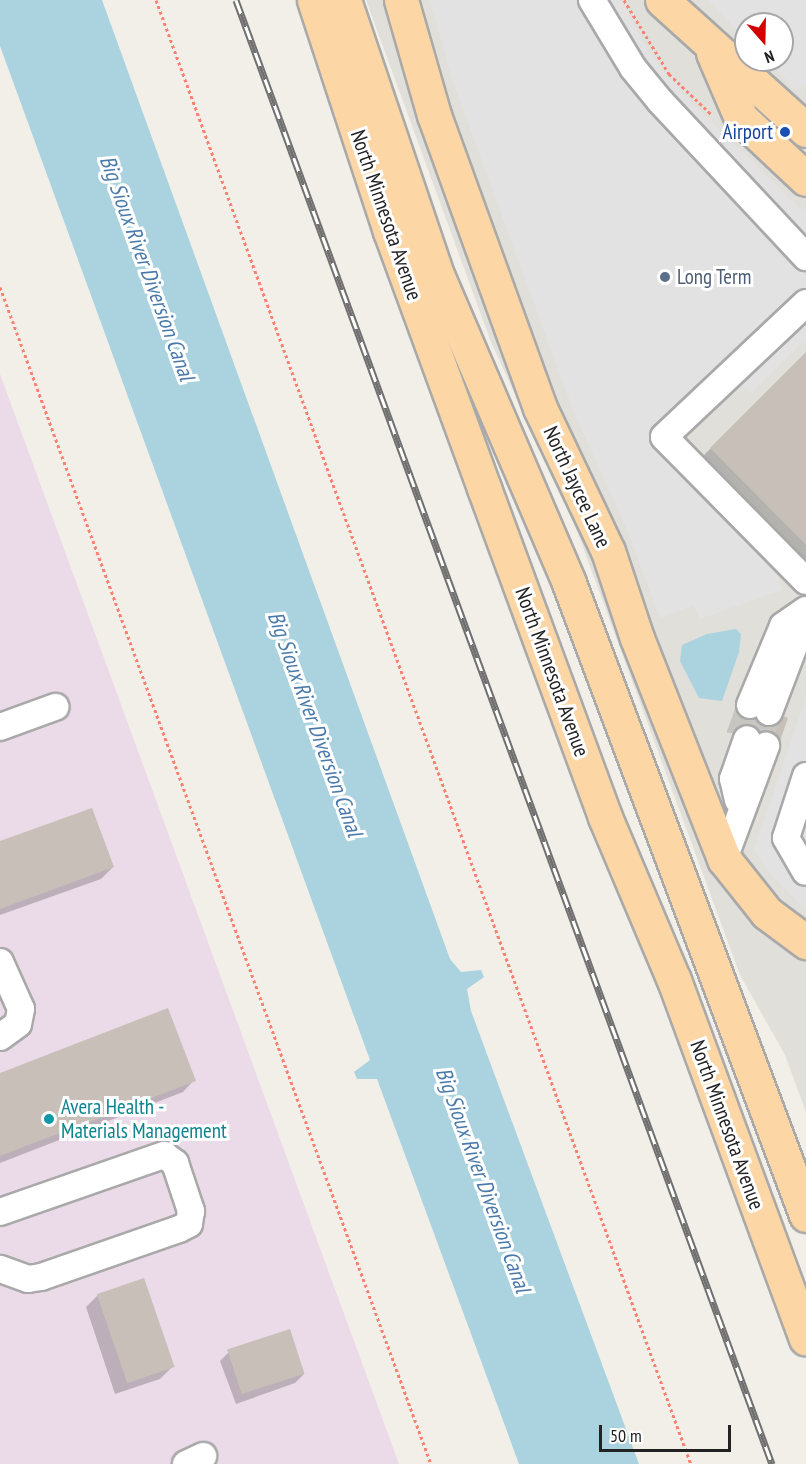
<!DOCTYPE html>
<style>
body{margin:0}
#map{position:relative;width:806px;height:1464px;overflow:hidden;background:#f2efe9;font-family:"PT Sans Narrow",sans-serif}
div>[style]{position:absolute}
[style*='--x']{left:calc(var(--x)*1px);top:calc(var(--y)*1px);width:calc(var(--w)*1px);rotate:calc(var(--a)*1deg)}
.industrial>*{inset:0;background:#ebdbe8}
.airport>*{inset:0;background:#e1dfda}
.parking>*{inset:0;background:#e2e2e2}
.water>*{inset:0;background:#aad3df}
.shadow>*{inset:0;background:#0003}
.building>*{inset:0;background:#c7bfb8;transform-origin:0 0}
.minor-tunnel>*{height:26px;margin-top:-13px;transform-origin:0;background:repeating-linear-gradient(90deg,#c8c6c1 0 26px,transparent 0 39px)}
.path>*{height:3px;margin-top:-1.5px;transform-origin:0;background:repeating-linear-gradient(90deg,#fa8072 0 3px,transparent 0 6px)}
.roads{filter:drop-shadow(2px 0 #a9a9a9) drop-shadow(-2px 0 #a9a9a9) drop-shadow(0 2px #a9a9a9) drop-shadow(0 -2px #a9a9a9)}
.minor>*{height:26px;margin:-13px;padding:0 13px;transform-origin:13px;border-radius:13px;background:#fff}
.major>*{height:33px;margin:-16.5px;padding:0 16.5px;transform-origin:16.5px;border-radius:16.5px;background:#fcd6a4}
.rail>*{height:7px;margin-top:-3.5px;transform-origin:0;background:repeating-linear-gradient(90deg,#fff 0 14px,#707070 0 28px);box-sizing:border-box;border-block:2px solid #707070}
.dots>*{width:16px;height:16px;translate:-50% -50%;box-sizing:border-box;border:3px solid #fff;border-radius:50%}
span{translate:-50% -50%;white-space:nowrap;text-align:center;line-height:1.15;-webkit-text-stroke:6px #fff;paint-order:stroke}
.transit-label{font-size:21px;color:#164399}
.right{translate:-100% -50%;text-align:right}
.street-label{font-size:21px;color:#222}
.service-label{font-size:21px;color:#4e5e75}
.left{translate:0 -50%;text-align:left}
.culture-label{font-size:21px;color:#0d838f}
.water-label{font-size:22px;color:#4a7aab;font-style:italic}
.north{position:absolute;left:734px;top:12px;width:60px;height:60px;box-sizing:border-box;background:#fff;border:2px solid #a7a7a7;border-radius:50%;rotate:160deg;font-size:16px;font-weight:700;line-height:24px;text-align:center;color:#222}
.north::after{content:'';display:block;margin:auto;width:21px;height:27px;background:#d40000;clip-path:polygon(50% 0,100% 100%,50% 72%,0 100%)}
.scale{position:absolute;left:599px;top:1425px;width:132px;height:27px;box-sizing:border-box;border:3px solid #222;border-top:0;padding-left:8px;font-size:18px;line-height:21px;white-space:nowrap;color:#222;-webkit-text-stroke:4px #fff;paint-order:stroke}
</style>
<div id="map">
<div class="industrial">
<div style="clip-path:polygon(0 374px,399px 1464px,0 1464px)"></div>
</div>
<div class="airport">
<div style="clip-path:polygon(evenodd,366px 0,806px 0,806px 1112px,785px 1055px,740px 975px,577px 531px,491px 342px,366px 0,746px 24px,782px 24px,782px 60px,746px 60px,746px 24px)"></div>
</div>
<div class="parking">
<div style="clip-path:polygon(430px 0,621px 0,648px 51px,683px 94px,806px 214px,806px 339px,751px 393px,736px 380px,681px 434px,800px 554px,776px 570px,782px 590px,700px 619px,694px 605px,660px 618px,625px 525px,573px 410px,452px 79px)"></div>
<div style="clip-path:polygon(708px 0,806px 0,806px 83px,796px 90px,767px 60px,782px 60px,782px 24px,746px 24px,746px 39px)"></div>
<div style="clip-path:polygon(806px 697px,806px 910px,773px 877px,754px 850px)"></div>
</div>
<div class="water">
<div style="clip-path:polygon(0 0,102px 0,450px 959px,461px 972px,481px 970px,484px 977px,467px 989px,471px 1011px,639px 1464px,519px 1464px,377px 1079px,357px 1079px,354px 1072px,370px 1060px,0 46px)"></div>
<div style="clip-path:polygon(736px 629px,741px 634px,739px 652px,722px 701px,699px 698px,680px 661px,682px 645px,707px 634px)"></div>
</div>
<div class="shadow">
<div style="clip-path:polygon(806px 354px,806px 568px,699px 460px)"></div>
<div style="clip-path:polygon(736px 711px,743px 720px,764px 728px,778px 726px,786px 719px,779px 740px,769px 734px,757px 734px,749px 727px,727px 733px)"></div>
<div style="clip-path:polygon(0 843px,113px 867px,101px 879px,0 915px)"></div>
<div style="clip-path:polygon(0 1075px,194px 1080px,183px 1092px,0 1163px)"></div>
<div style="clip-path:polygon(98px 1295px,172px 1367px,160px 1379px,115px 1394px,86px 1307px)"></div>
<div style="clip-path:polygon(229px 1352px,304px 1374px,295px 1383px,236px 1404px,220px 1361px)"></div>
</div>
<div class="building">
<div style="clip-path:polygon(806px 352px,806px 545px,710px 448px)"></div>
<div style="clip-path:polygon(736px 709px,744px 719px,756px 718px,764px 726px,778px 724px,784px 716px,788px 718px,780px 741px,772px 732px,760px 733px,751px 725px,744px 724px,734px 732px,728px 730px)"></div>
<div style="clip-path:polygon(92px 808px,114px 867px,0 909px,0 841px)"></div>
<div style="clip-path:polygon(168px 1008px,196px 1081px,0 1156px,0 1073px)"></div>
<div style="left:144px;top:1278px;width:94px;height:50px;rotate:71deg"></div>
<div style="left:290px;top:1329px;width:47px;height:66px;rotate:72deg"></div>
</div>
<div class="minor-tunnel">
<div style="--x:739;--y:736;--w:33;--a:-70"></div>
<div style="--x:758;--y:743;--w:33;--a:-70"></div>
</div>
<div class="path">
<div style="--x:156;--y:0;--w:1559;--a:69.93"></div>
<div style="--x:624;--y:0;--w:87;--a:58.7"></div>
<div style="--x:669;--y:74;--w:58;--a:43.6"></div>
<div style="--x:0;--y:287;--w:1253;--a:69.89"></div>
</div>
<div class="roads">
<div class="minor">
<div style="--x:592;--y:0;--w:79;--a:58.9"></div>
<div style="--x:633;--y:68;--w:43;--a:50.7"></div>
<div style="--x:660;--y:101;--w:214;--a:46.9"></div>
<div style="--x:806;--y:303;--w:195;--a:136.7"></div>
<div style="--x:664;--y:437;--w:202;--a:45.4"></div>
<div style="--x:750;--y:705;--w:86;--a:-67.3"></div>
<div style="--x:783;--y:626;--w:28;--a:-35"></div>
<div style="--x:769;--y:712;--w:93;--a:-69.2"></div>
<div style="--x:0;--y:727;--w:59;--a:-20"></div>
<div style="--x:806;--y:776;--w:65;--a:107.9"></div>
<div style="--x:786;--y:838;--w:39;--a:60"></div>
<div style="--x:738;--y:800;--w:22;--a:-103"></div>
<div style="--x:733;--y:779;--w:42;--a:-70.7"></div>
<div style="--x:724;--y:859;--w:121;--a:-69.6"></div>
<div style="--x:0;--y:962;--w:51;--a:65.9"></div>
<div style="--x:21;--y:1009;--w:15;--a:101"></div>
<div style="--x:18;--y:1024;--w:22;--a:144"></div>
<div style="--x:0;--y:1212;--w:174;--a:-19.2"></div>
<div style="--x:164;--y:1155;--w:14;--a:36"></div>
<div style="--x:175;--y:1163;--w:51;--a:71.6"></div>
<div style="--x:191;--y:1211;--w:13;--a:99"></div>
<div style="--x:189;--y:1224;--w:11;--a:153"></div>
<div style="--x:179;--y:1229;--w:146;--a:160.8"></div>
<div style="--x:41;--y:1277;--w:13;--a:171"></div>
<div style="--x:28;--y:1279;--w:30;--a:-160"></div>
<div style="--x:186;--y:1464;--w:19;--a:-25"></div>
</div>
<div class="major">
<div style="--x:314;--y:0;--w:243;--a:71.8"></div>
<div style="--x:390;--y:231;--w:274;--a:69.9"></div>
<div style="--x:484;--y:488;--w:351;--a:69.8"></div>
<div style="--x:605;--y:817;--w:177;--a:67.1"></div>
<div style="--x:674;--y:980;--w:382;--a:69.8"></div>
<div style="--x:344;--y:0;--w:293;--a:71.3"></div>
<div style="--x:438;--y:277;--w:333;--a:66.8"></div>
<div style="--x:569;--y:583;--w:675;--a:69.44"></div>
<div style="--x:401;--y:0;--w:120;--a:74"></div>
<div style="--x:434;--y:115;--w:312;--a:70.1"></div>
<div style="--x:540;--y:408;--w:158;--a:64.6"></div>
<div style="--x:608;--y:551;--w:92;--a:71.6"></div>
<div style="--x:637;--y:638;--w:238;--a:68.5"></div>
<div style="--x:724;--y:859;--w:69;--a:51.5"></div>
<div style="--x:767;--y:913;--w:49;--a:36.6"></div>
<div style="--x:662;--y:0;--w:194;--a:42.1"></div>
<div style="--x:713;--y:53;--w:71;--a:66.7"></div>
<div style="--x:741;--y:118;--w:89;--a:43.2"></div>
</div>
</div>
<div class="rail">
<div style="--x:236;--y:0;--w:1559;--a:69.89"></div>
</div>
<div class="dots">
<div style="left:785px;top:132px;background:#1a4fb4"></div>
<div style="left:665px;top:277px;background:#5c6f8a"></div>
<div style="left:49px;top:1119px;background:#0f9aa8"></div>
</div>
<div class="transit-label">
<span class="right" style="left:773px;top:132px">Airport</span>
</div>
<div class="street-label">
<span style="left:386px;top:215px;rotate:71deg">North Minnesota Avenue</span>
<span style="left:577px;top:487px;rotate:65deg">North Jaycee Lane</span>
<span style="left:552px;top:672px;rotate:70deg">North Minnesota Avenue</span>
<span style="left:727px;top:1125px;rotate:70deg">North Minnesota Avenue</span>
</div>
<div class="service-label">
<span class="left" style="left:677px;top:277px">Long Term</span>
</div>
<div class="culture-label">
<span class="left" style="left:61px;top:1119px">Avera Health -<br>Materials Management</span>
</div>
<div class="water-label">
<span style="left:147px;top:268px;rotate:70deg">Big Sioux River Diversion Canal</span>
<span style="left:315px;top:724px;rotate:70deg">Big Sioux River Diversion Canal</span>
<span style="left:483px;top:1180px;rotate:70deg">Big Sioux River Diversion Canal</span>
</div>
<div class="north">N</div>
<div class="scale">50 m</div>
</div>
